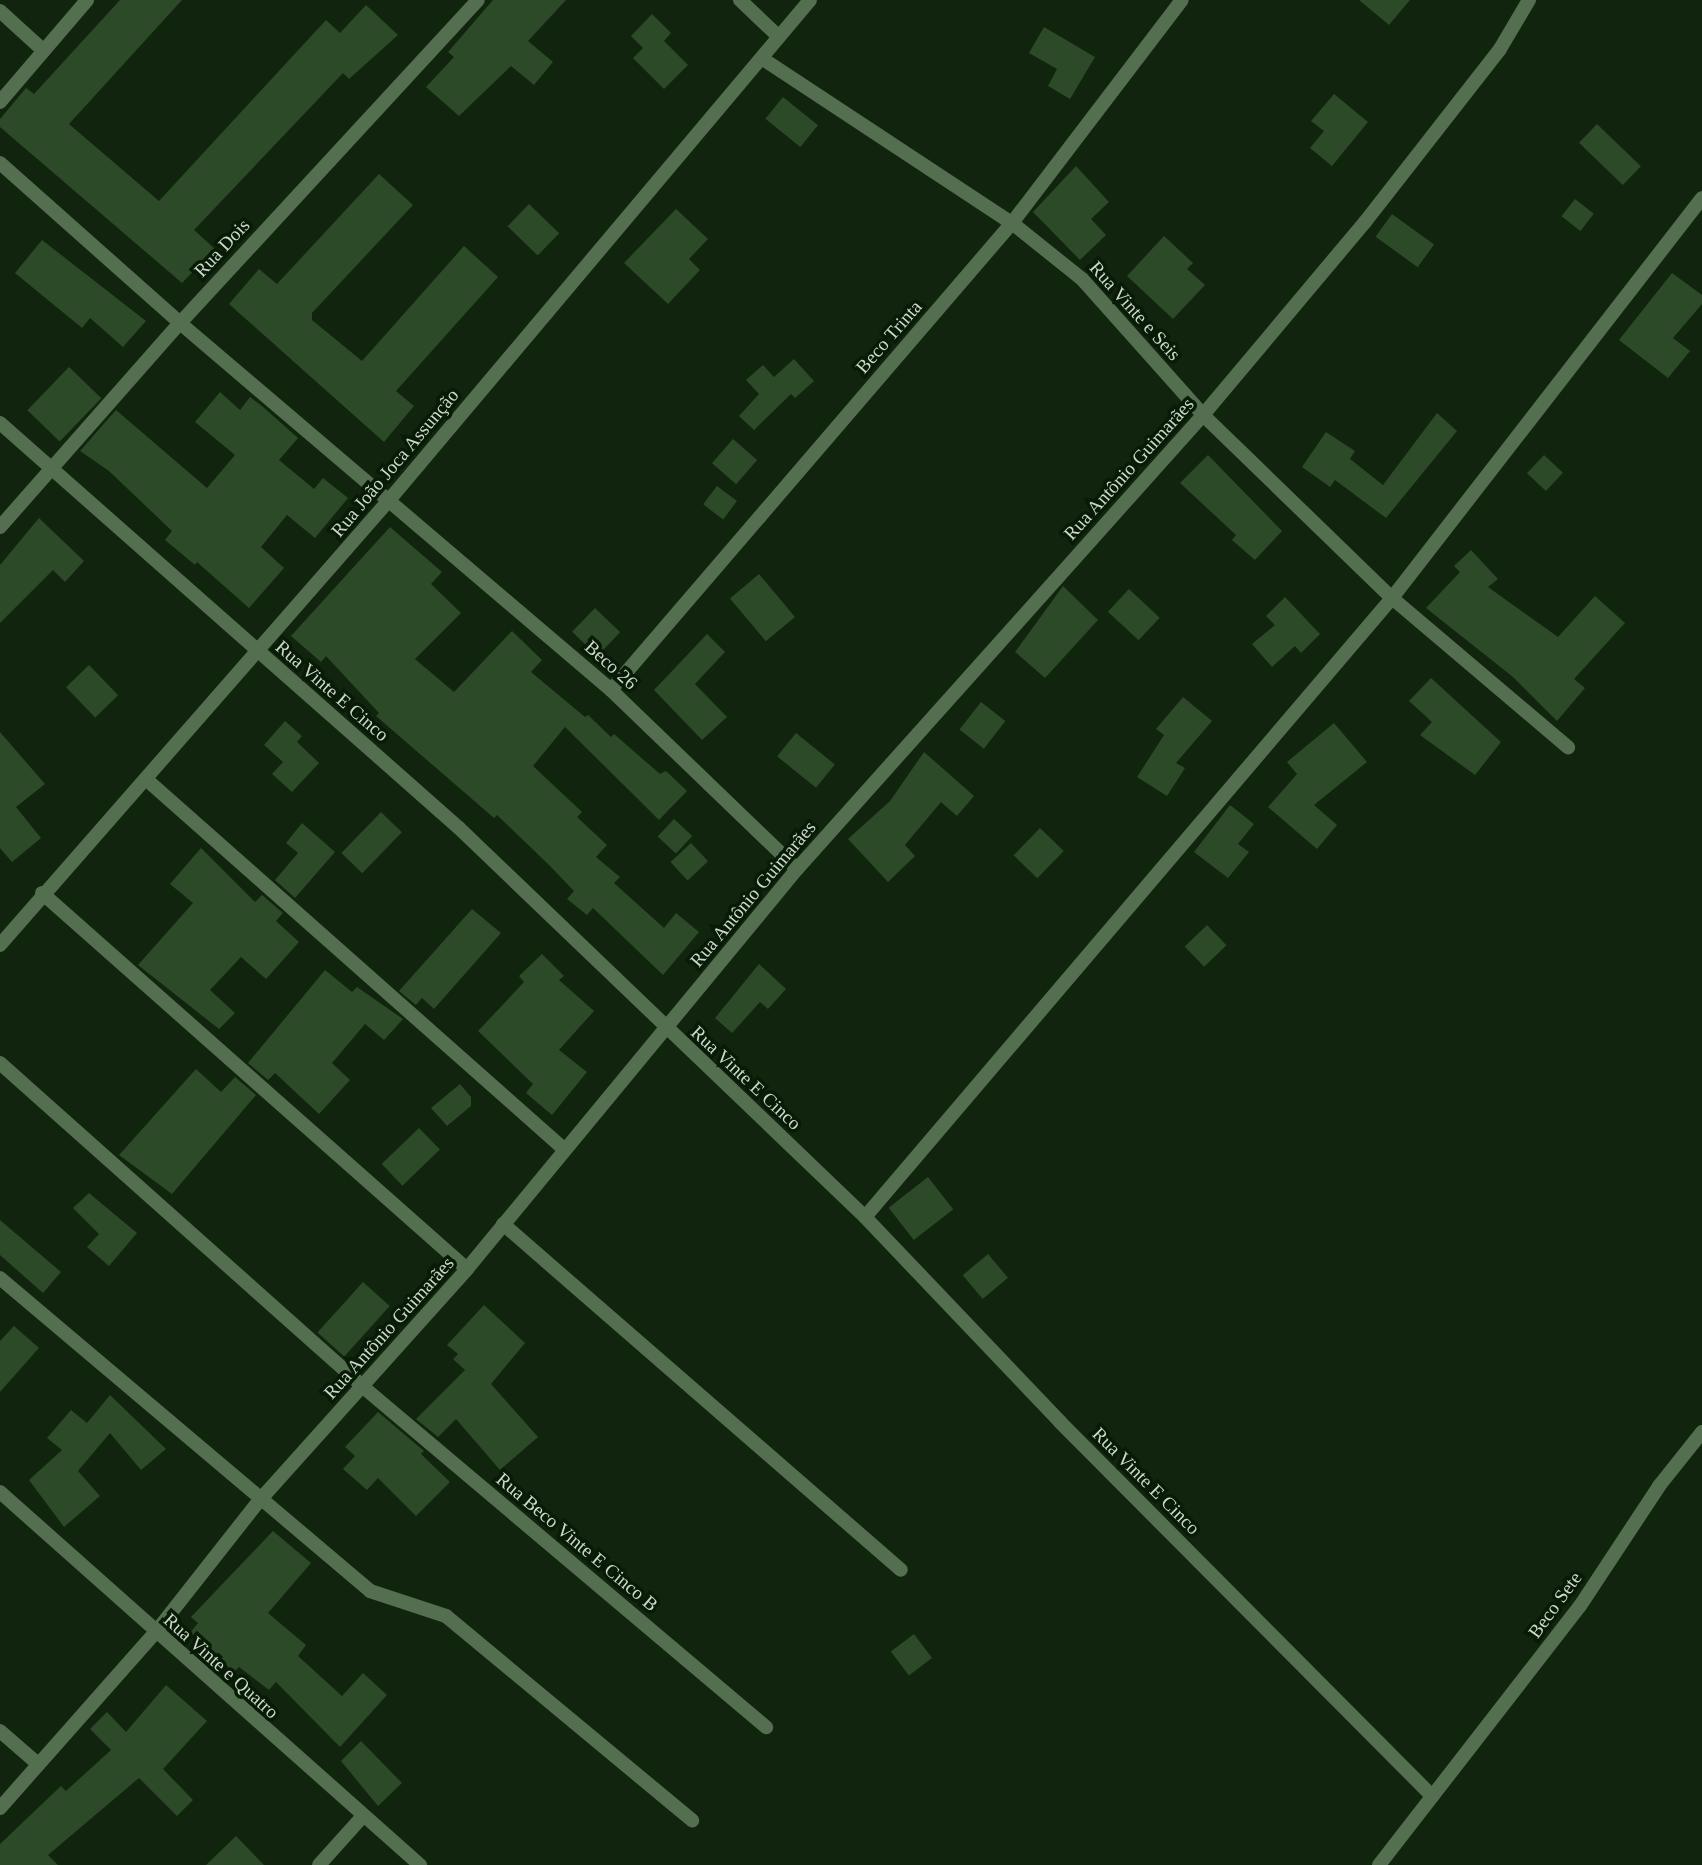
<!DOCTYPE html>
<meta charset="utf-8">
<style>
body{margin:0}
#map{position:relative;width:1702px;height:1865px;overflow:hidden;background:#11240e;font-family:"Times New Roman",serif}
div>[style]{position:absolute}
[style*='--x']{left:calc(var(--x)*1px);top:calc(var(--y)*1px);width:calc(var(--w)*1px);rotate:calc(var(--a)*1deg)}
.building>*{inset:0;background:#2c4928;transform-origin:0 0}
.street>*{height:14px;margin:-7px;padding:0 7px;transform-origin:7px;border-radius:7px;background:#546e50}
span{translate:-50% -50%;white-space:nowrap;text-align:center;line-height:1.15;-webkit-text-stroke:7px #081b06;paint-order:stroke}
.street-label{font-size:19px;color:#cdd9cb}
</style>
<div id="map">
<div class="building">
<div style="clip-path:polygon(120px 0,182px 0,69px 124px,159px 201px,326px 20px,340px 33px,366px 5px,398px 35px,349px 79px,343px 73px,194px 230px,215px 249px,182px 283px,0 127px,0 119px,26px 88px,34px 94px)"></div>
<div style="clip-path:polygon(493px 0,566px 0,528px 41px,553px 62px,534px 85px,511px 66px,459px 116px,426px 87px,454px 57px,448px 52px)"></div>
<div style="clip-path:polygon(1359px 0,1410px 0,1389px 25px)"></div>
<div style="clip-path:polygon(652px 14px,671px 33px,664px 41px,688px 65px,664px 89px,633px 58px,643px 48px,631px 36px)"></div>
<div style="clip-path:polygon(1044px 27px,1095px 57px,1070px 99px,1048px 86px,1057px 69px,1029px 53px)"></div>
<div style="clip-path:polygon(1334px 94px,1368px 122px,1332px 166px,1310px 148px,1324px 131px,1311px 121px)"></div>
<div style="left:783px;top:97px;width:45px;height:28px;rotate:39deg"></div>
<div style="left:1597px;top:124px;width:61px;height:26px;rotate:44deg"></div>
<div style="clip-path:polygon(1076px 166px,1109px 202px,1091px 219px,1106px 235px,1080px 260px,1033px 212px)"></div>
<div style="clip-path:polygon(379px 174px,413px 205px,312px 313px,312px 320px,362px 361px,464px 246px,498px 277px,396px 391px,414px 406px,384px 442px,229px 304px,259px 269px,277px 284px)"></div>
<div style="left:1575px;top:199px;width:24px;height:22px;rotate:38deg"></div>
<div style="left:529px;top:204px;width:42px;height:31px;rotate:44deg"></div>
<div style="clip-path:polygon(676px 209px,708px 239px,689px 259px,700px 270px,668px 304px,624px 263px)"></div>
<div style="left:1392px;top:214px;width:52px;height:28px;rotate:36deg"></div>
<div style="clip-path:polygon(1164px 236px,1193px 263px,1187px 269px,1205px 285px,1173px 319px,1127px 276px)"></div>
<div style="clip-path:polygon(42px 240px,146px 321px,123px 347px,90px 318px,82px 328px,15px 273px)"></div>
<div style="clip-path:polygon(1672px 273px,1702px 295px,1702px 304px,1673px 338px,1690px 351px,1668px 378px,1619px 340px)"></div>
<div style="clip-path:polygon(794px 359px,814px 381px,795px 398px,791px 394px,754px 430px,739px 416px,759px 394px,746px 380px,763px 365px,774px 377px)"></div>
<div style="left:69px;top:367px;width:45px;height:60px;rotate:44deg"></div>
<div style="clip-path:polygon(220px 392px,240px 410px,250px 397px,263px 407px,298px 438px,279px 460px,314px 489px,323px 478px,348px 498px,315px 538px,287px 515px,261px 547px,284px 568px,249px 608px,197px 562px,195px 565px,165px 540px,172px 531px,109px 471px,80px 451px,116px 410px,207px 488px,235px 455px,195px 422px)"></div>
<div style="clip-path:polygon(1437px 413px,1457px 431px,1386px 518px,1335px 480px,1330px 487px,1302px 467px,1326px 432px,1355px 451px,1350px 459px,1383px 485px)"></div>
<div style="left:733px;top:439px;width:32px;height:32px;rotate:41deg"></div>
<div style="clip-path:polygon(1208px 455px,1282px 531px,1255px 560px,1232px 540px,1236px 535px,1180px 483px)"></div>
<div style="left:1544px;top:455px;width:26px;height:25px;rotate:43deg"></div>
<div style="left:717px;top:486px;width:25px;height:23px;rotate:37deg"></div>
<div style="clip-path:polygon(39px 518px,84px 561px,65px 582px,53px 570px,0 623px,0 565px)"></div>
<div style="clip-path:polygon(390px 527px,442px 572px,431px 584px,461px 613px,415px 659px,454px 692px,512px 631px,542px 660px,531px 672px,585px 717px,588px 715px,611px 737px,614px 734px,660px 774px,666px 771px,687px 791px,659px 820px,565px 727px,533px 766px,582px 812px,577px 817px,607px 845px,596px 857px,620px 877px,614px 883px,664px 928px,676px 913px,699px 932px,663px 975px,593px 908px,587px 915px,567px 899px,574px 891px,549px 865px,497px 815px,494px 818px,376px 716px,379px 713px,326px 656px,321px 662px,291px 636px)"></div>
<div style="clip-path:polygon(1471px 550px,1498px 579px,1488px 587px,1558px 637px,1595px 596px,1625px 623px,1574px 679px,1585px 688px,1557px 721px,1513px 677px,1426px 608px,1460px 572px,1454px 566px)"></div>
<div style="left:759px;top:574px;width:56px;height:38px;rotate:50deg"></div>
<div style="clip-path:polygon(1063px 586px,1098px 620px,1045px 678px,1015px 652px)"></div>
<div style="left:1129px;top:589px;width:42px;height:31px;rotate:43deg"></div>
<div style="clip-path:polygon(1285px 597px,1320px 634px,1301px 653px,1295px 646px,1272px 667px,1252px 644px,1275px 625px,1266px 616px)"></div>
<div style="left:595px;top:608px;width:35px;height:33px;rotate:44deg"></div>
<div style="clip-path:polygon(707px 634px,725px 652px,695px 684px,727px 717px,702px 740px,654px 690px)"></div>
<div style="left:89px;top:665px;width:42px;height:32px;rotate:46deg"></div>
<div style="clip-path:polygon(1431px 678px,1501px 742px,1475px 775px,1420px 735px,1432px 722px,1409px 701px)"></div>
<div style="clip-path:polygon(1183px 697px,1212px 721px,1176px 763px,1185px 768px,1167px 796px,1137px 777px,1164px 735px,1156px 729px)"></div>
<div style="left:981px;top:702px;width:31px;height:35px;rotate:38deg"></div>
<div style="clip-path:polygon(285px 721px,302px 736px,297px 742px,319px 763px,292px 792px,272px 774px,283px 762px,264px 745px)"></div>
<div style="clip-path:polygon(1334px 723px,1367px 762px,1314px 805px,1337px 825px,1317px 849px,1268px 807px,1297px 774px,1287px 762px)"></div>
<div style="clip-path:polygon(0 732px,45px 784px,16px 807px,41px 838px,12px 862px,0 848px)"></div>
<div style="left:796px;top:733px;width:50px;height:30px;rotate:39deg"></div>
<div style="clip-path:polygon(924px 752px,974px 796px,957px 816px,941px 802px,905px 845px,915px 856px,888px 882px,848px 839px,890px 801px)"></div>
<div style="clip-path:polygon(1230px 805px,1254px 824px,1238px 844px,1249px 852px,1228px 878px,1194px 852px)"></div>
<div style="left:381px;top:812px;width:29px;height:57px;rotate:44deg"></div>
<div style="left:674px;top:819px;width:25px;height:24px;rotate:43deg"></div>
<div style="clip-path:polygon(302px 823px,335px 852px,295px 898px,275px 880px,298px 853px,286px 843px)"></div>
<div style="left:1040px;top:828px;width:33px;height:38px;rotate:44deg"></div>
<div style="left:691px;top:843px;width:25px;height:28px;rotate:47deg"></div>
<div style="clip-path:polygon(201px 848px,255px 902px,262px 895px,283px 913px,276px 921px,299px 942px,266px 979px,241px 957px,210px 990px,235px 1013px,219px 1029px,138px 965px,193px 903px,170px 884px)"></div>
<div style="clip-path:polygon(472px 909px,501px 933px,434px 1009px,422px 998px,416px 1005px,399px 991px)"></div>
<div style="left:1207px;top:925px;width:28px;height:31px;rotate:46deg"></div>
<div style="clip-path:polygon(542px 954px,564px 976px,559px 980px,594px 1011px,559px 1050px,587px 1072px,552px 1115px,526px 1093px,533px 1084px,478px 1031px,524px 982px,519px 976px)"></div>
<div style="clip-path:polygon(759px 964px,786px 989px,768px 1009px,760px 1002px,732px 1033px,715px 1018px)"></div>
<div style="clip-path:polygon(325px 970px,352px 992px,357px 987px,403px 1019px,384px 1040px,365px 1024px,332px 1063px,350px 1080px,319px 1114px,275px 1073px,268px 1080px,248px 1063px)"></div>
<div style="clip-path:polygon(196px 1069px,221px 1092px,235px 1077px,256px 1095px,172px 1194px,119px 1155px)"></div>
<div style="clip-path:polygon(460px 1084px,471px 1097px,471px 1106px,447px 1126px,431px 1108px)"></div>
<div style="left:419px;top:1128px;width:30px;height:52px;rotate:46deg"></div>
<div style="left:928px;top:1177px;width:41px;height:50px;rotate:52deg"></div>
<div style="clip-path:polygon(89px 1193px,137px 1233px,109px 1266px,87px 1247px,99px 1234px,73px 1208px)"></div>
<div style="clip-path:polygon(0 1220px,61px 1272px,43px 1293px,0 1255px)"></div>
<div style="left:988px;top:1254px;width:31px;height:33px;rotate:50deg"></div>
<div style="left:363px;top:1282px;width:36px;height:68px;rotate:42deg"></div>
<div style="clip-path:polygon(484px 1305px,525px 1343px,491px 1384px,538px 1437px,500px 1470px,456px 1419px,438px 1437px,416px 1419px,465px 1370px,453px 1359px,458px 1354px,447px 1345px)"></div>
<div style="clip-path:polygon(14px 1326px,39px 1348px,0 1392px,0 1341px)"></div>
<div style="clip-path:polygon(110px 1395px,166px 1449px,141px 1470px,110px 1433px,78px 1471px,100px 1496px,64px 1527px,29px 1480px,62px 1450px,47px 1438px,71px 1410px,87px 1423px)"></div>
<div style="clip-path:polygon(378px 1412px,424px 1451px,421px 1454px,450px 1482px,416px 1516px,378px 1478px,367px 1490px,343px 1469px,355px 1456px,345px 1447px)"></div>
<div style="clip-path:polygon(273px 1531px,311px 1563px,268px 1613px,306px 1645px,298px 1656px,342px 1696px,363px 1673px,387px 1695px,340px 1747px,276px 1682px,269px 1690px,239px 1667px,234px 1672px,190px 1633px,198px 1623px,191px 1617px)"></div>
<div style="left:914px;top:1634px;width:30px;height:29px;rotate:53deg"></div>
<div style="clip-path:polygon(166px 1685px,207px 1721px,163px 1769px,193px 1800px,177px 1816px,139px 1778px,48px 1855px,58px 1865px,0 1865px,0 1844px,61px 1786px,66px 1791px,111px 1750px,90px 1729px,107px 1712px,126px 1732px)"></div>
<div style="clip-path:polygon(361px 1741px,402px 1783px,378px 1806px,341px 1761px)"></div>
<div style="clip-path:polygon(236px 1836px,264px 1865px,206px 1865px)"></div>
</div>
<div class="street">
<div style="--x:740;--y:0;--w:52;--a:43.5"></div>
<div style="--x:0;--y:11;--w:59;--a:42.3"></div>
<div style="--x:763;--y:59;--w:298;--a:33.4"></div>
<div style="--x:1012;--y:223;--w:90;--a:38.7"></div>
<div style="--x:1082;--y:279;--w:182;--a:48.3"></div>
<div style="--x:1203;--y:415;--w:263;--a:44.1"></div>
<div style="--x:1392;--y:598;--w:231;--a:40.3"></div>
<div style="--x:0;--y:102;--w:134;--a:-49.5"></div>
<div style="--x:0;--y:163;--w:241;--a:41.6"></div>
<div style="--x:180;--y:323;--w:566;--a:40.41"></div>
<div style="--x:611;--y:690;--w:258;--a:43.9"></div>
<div style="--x:0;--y:423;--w:612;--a:41.42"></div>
<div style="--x:459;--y:828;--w:562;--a:43.77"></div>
<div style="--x:865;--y:1217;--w:283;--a:46.4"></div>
<div style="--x:1060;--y:1422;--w:528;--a:45.15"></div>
<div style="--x:0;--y:527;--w:272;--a:-48.6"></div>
<div style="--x:180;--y:323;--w:439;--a:-47.3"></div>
<div style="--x:611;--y:690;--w:616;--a:-49.35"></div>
<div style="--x:1012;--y:223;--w:280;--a:-52.7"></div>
<div style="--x:147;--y:780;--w:557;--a:41.51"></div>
<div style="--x:42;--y:893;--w:567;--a:41.5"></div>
<div style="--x:0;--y:945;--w:592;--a:-48.83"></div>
<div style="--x:390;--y:499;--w:652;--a:-49.91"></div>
<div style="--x:0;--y:1063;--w:485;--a:41.7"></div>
<div style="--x:362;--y:1386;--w:529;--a:40.17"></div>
<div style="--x:865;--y:1217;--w:813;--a:-49.59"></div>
<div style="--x:1392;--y:598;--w:506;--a:-52.22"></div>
<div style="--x:503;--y:1224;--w:527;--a:41"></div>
<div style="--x:0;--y:1278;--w:485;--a:40.2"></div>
<div style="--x:370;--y:1591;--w:80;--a:18.2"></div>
<div style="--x:446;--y:1616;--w:320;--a:39.7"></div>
<div style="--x:0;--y:1492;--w:562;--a:41.61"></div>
<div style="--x:0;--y:1731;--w:50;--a:41"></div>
<div style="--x:0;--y:1808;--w:234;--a:-48.5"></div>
<div style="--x:155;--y:1633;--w:168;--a:-51.8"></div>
<div style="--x:259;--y:1501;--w:312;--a:-48.1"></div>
<div style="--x:467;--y:1269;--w:519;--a:-50.48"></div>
<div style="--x:797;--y:869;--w:609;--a:-48.19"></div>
<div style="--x:1203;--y:415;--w:252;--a:-50"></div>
<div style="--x:1365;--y:222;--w:219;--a:-52"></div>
<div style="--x:1500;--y:49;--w:57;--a:-59.4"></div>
<div style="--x:319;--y:1865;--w:64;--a:-48.1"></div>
<div style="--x:1379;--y:1865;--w:328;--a:-52.2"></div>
<div style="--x:1580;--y:1606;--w:144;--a:-56.6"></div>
<div style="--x:1659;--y:1486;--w:69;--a:-51.5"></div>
</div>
<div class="street-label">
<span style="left:222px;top:248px;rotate:-47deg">Rua Dois</span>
<span style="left:1135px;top:311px;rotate:48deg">Rua Vinte e Seis</span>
<span style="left:889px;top:337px;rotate:-49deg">Beco Trinta</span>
<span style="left:395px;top:463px;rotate:-50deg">Rua João Joca Assunção</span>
<span style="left:1129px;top:469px;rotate:-48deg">Rua Antônio Guimarães</span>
<span style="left:611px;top:665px;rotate:42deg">Beco 26</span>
<span style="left:332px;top:691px;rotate:41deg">Rua Vinte E Cinco</span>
<span style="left:753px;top:894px;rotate:-50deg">Rua Antônio Guimarães</span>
<span style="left:746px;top:1078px;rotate:43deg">Rua Vinte E Cinco</span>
<span style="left:389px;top:1328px;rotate:-48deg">Rua Antônio Guimarães</span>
<span style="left:1146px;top:1481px;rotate:45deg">Rua Vinte E Cinco</span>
<span style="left:577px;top:1542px;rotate:40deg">Rua Beco Vinte E Cinco B</span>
<span style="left:1555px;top:1605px;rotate:-54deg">Beco Sete</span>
<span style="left:221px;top:1666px;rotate:42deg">Rua Vinte e Quatro</span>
</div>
</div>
